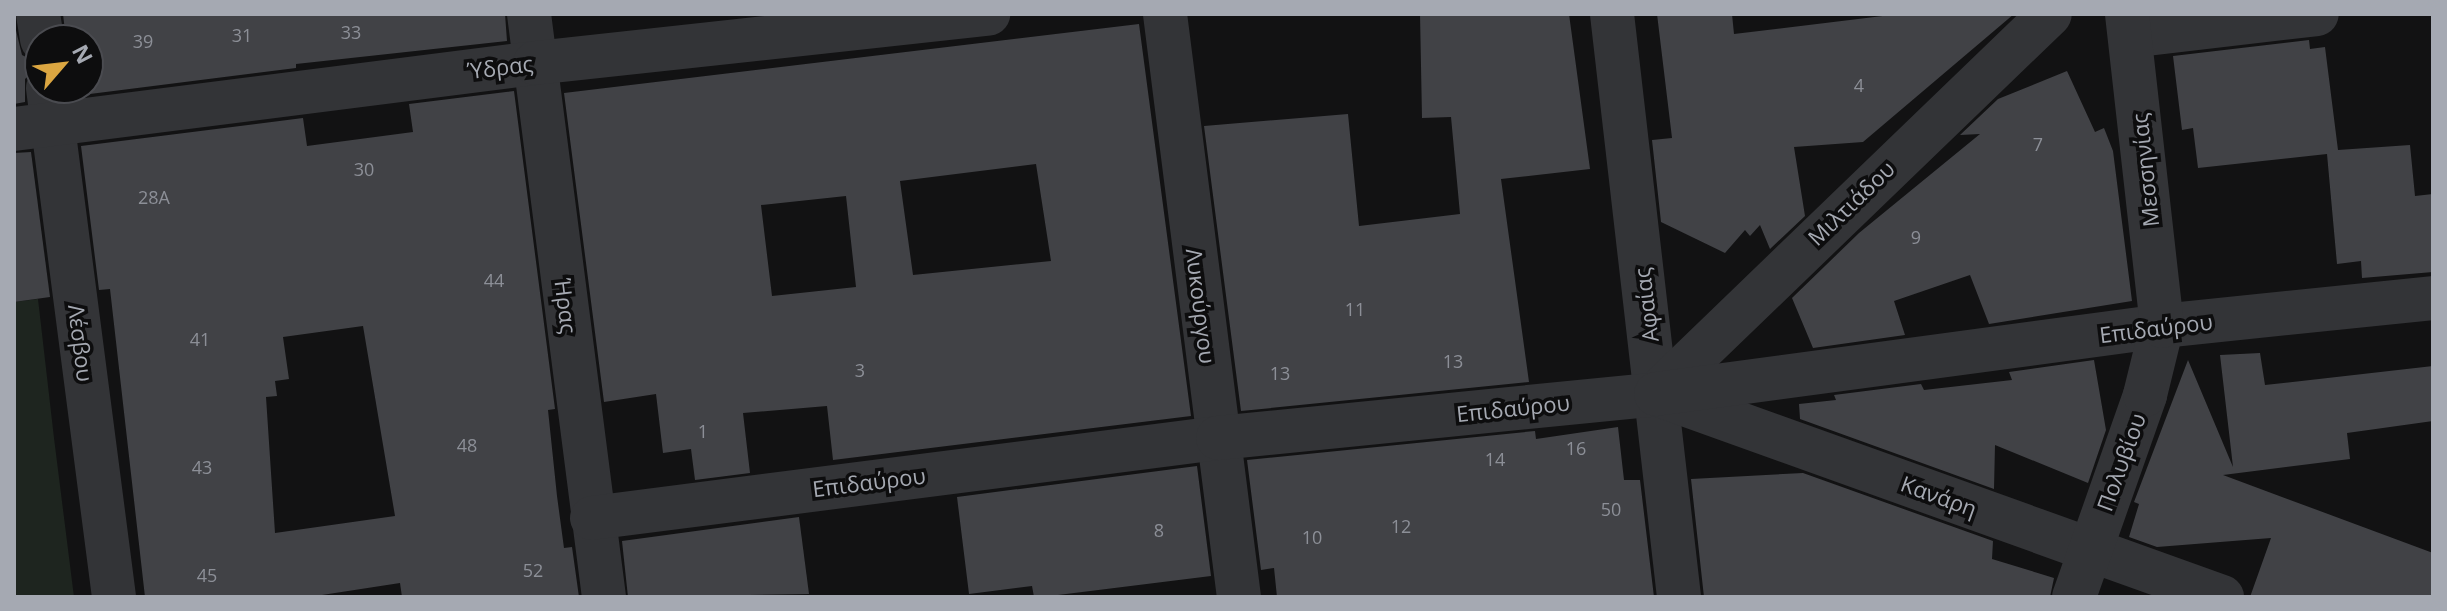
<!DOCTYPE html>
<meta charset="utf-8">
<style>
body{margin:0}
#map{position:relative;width:2447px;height:611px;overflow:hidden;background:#121213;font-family:"Open Sans",sans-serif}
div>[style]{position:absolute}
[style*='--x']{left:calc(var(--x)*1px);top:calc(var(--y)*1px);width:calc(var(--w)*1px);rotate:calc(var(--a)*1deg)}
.green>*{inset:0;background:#1e251f}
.building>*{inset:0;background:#414246}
.minor>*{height:44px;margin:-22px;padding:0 22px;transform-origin:22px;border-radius:22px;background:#333437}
span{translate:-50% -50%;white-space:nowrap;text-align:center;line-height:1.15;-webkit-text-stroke:7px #0d0d0e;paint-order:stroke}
.number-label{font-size:18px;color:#8c8f97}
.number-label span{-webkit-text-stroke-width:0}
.street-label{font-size:22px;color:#a5a9b2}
.frame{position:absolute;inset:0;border:16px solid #a5a9b2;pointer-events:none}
.north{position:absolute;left:24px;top:24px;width:80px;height:80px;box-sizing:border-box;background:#0d0d0e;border:2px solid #4a4b50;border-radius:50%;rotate:62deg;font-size:22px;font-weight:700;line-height:32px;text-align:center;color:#a5a9b2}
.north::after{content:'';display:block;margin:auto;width:28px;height:36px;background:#dba641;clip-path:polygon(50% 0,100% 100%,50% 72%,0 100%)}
</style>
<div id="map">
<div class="green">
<div style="clip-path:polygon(38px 299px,54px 438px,74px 597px,14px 597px,14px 302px)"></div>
</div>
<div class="building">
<div style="clip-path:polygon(63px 14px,505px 14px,507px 41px,296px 64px,296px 68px,74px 96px,73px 88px,88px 88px,88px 40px,66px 40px)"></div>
<div style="clip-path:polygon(1420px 14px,1569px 14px,1590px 169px,1501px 179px,1529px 382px,1241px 411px,1204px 126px,1348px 114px,1359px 226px,1460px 214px,1451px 117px,1422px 118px)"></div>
<div style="clip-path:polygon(1657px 14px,1732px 14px,1734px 34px,1899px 14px,2014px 14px,1863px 142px,1794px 147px,1805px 216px,1770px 249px,1760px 225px,1750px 236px,1745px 230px,1725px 253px,1661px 222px,1652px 140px,1672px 138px)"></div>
<div style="clip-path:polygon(14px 22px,22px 55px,40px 64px,25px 79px,25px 102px,14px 104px)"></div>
<div style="clip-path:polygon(evenodd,1139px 24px,1191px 416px,833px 460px,827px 406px,743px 413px,750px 473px,695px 480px,691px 449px,663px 453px,656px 394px,604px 402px,564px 93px,1139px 24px,1036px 164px,1051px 261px,913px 275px,900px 181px,1036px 164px,1139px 24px,846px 196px,856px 287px,772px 296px,761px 205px,846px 196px)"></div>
<div style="clip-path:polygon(2309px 40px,2310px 49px,2325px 47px,2338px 150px,2410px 145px,2415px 196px,2433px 194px,2433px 272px,2362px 278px,2361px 261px,2337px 264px,2327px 154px,2198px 168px,2193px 128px,2182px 130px,2173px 56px)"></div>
<div style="clip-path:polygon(2067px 71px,2095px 132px,2104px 128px,2113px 151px,2132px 301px,1989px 324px,1970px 275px,1894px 301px,1905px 335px,1813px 348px,1792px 298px,1859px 233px,1980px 134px,1960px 135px,1998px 99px)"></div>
<div style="clip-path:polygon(evenodd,514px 91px,555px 409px,548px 410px,557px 496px,564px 548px,572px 547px,579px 597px,402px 597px,400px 583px,309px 597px,145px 597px,110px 289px,99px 290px,81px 146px,303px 118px,307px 146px,413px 132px,409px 104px,514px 91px,363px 326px,395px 516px,275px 533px,266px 397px,277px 396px,275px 381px,289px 379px,283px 337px,363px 326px)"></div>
<div style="clip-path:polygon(31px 152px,50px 297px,14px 302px,14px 153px)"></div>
<div style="clip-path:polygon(2260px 353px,2265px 385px,2433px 366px,2433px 421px,2347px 433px,2350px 459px,2223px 475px,2433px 553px,2433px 597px,2250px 597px,2271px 538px,2157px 547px,2129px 537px,2139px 504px,2134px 502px,2188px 360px,2233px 467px,2220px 355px)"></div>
<div style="clip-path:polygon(2094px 360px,2106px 430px,2088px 483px,1995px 445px,1994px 489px,1800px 419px,1799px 404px,1836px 400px,1834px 395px,1921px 384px,1924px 390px,2012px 380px,2009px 372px)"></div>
<div style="clip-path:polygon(1618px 427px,1624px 480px,1640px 480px,1654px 597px,1277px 597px,1274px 568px,1261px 570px,1247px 460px,1535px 431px,1536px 439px)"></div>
<div style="clip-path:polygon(1197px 466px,1211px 576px,1042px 597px,1034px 597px,1032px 586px,969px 594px,957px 497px)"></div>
<div style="clip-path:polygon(1803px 473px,1993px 541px,1992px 559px,2054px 578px,2050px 597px,1704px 597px,1691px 479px)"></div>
<div style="clip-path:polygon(799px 517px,809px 594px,628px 597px,622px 541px)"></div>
</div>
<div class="minor">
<div style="--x:38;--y:14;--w:26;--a:81"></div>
<div style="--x:529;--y:14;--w:588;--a:82.67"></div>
<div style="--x:1165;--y:14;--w:588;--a:82.77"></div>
<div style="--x:1612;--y:14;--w:587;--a:83.44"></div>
<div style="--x:2130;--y:36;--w:188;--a:-6.7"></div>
<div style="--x:48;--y:88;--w:513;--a:82.61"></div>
<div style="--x:14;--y:129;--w:525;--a:-7.22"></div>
<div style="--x:535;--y:63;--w:456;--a:-6.2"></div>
<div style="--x:1656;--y:394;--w:547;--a:-43.96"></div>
<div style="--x:1662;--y:396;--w:595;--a:19.74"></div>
<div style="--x:592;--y:518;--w:631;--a:-7.28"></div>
<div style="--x:1218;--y:438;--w:440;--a:-5.7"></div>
<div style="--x:1656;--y:394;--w:511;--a:-7.65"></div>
<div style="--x:2162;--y:326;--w:272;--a:-5.9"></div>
<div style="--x:2074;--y:597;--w:214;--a:-70.6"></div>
<div style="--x:2145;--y:395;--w:71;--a:-76.2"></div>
<div style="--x:2162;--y:326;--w:314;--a:-96.4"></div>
</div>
<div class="number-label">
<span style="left:351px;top:32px">33</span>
<span style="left:242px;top:35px">31</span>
<span style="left:143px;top:41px">39</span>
<span style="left:1859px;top:85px">4</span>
<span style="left:2038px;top:144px">7</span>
<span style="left:364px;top:169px">30</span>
<span style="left:154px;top:197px">28Α</span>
<span style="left:1916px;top:237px">9</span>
<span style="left:494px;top:280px">44</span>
<span style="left:1355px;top:309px">11</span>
<span style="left:200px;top:339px">41</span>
<span style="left:1453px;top:361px">13</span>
<span style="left:860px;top:370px">3</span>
<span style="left:1280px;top:373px">13</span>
<span style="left:703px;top:431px">1</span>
<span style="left:467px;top:445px">48</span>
<span style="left:1576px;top:448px">16</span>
<span style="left:1495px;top:459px">14</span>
<span style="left:202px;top:467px">43</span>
<span style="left:1611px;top:509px">50</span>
<span style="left:1401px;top:526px">12</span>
<span style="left:1159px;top:530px">8</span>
<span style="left:1312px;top:537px">10</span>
<span style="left:533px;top:570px">52</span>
<span style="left:207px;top:575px">45</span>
</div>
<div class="street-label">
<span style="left:500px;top:67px;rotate:-7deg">Ύδρας</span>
<span style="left:2145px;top:170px;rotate:-96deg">Μεσσηνίας</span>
<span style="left:1851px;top:203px;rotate:-44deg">Μιλτιάδου</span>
<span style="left:1646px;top:305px;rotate:-97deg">Αφαίας</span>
<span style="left:566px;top:306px;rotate:83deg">Ήρας</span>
<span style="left:1201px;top:306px;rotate:83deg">Λυκούργου</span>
<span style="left:2156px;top:328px;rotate:-7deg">Επιδαύρου</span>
<span style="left:81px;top:343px;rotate:83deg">Λέσβου</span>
<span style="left:1513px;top:408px;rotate:-6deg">Επιδαύρου</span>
<span style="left:2121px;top:462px;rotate:-70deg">Πολυβίου</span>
<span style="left:869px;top:482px;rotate:-7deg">Επιδαύρου</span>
<span style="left:1939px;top:496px;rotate:20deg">Κανάρη</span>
</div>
<div class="frame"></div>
<div class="north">N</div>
</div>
